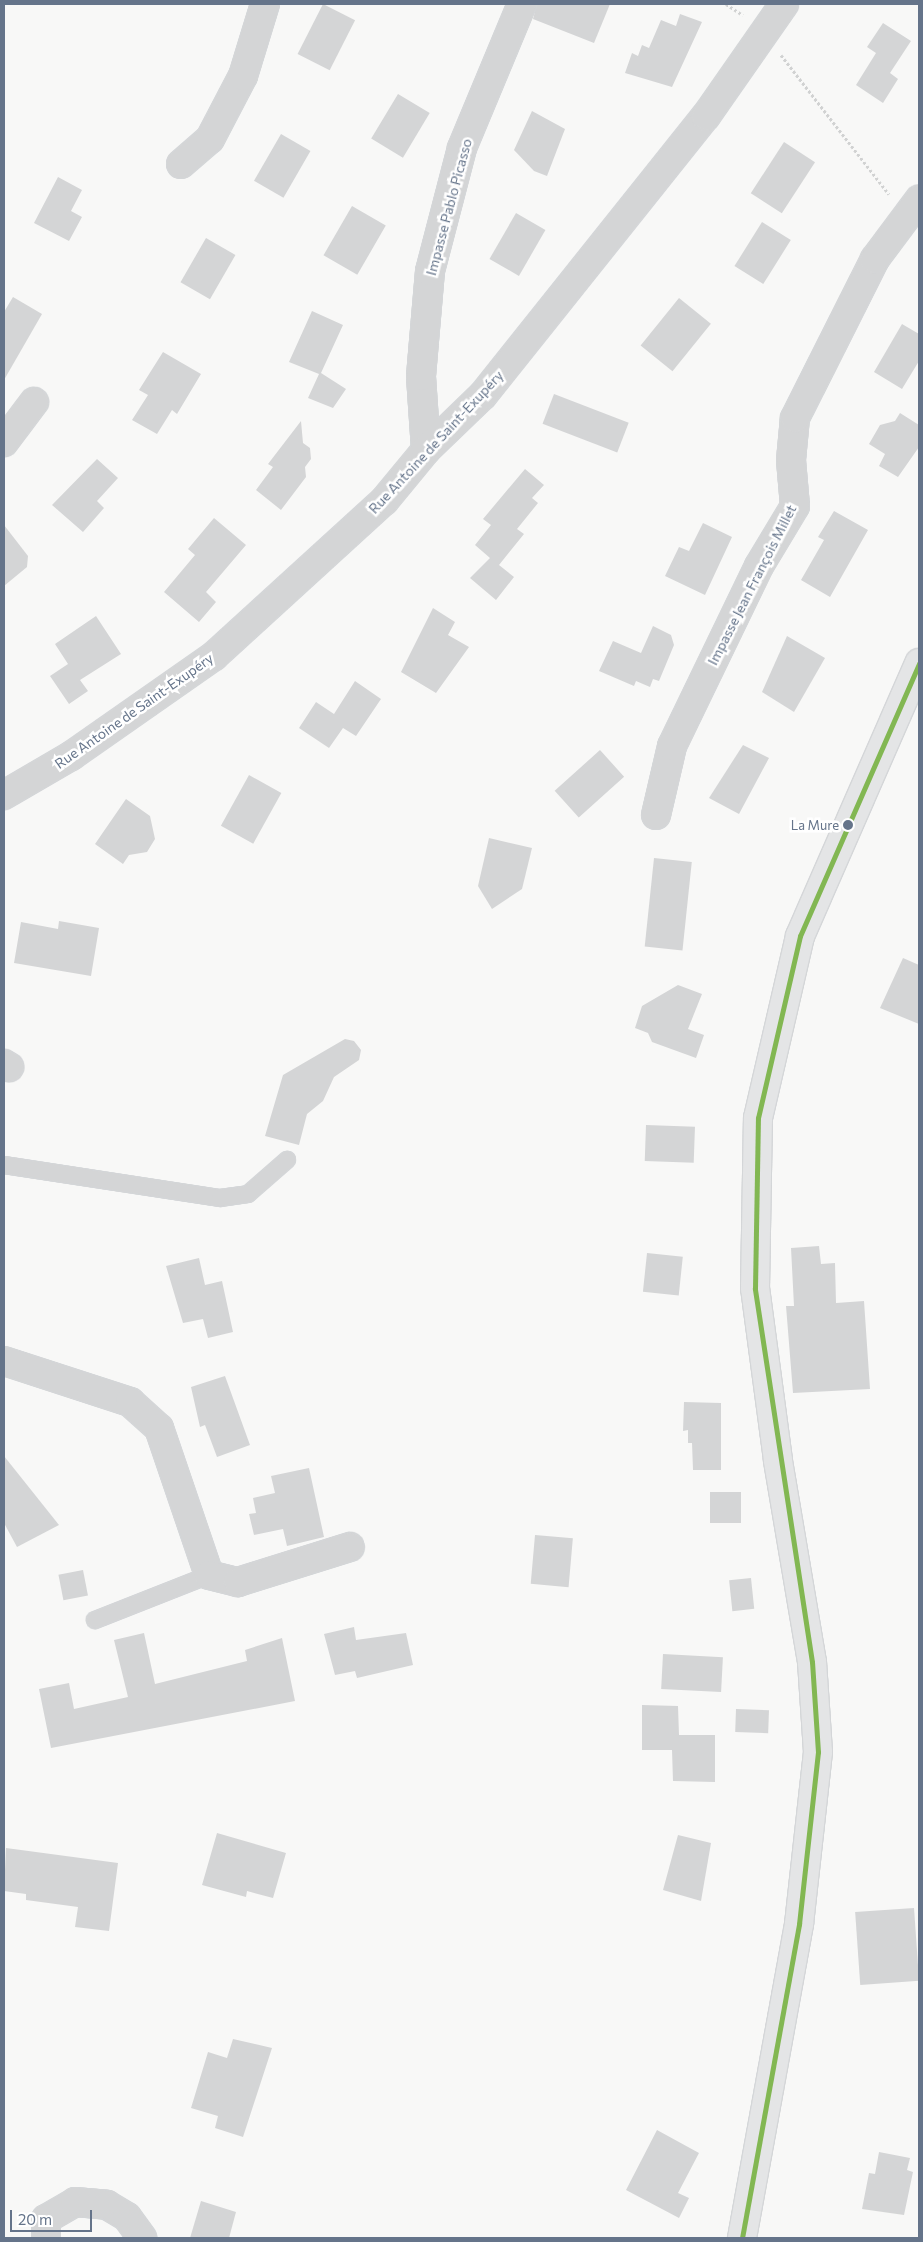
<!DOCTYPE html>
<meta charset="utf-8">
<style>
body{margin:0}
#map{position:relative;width:923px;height:2242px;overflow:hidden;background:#f8f8f7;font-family:Commissioner,sans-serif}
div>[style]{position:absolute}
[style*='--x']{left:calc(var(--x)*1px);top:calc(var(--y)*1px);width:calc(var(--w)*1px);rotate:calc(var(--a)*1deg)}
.building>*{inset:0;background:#d4d5d6;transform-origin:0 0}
.path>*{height:3px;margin-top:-1.5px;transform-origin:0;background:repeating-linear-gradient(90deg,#d1d2d2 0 2.5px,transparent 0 5px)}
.roads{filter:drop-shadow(1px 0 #d4d6d8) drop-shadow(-1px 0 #d4d6d8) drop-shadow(0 1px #d4d6d8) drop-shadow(0 -1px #d4d6d8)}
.service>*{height:16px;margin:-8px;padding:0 8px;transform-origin:8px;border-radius:8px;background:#d4d5d6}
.minor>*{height:28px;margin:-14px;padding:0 14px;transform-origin:14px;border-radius:14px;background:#d4d5d6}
.secondary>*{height:28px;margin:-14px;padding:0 14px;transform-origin:14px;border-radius:14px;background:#e4e5e6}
.bus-1>*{height:5px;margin:-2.5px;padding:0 2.5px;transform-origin:2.5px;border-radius:2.5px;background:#82b752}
.dots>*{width:14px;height:14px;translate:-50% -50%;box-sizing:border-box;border:2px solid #fff;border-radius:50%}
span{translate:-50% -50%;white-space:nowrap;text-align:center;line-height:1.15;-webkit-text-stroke:5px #fff;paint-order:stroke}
.bus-label{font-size:13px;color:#65748a}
.right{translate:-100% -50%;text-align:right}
.street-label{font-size:14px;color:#65748a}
.frame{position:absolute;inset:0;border:5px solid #65748a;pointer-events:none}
.scale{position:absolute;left:10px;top:2210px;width:82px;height:22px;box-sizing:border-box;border:2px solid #65748a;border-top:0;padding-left:6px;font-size:15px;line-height:18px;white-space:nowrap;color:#65748a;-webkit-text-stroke:4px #fff;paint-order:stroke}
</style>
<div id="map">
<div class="building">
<div style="left:323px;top:4px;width:36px;height:56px;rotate:27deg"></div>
<div style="clip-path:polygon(537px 4px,610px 4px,594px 43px,533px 19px)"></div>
<div style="clip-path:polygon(680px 14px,702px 22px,672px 87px,625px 73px,632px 53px,638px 56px,642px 45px,649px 48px,661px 20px,676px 26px)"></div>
<div style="clip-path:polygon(883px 23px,911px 41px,890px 73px,898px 79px,883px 103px,856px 85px,876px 53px,867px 47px)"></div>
<div style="left:398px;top:94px;width:37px;height:52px;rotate:31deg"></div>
<div style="clip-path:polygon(532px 111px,565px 129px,547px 176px,534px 171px,514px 150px)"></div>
<div style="left:281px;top:134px;width:34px;height:54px;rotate:30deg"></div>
<div style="left:784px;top:142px;width:37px;height:61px;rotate:33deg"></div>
<div style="clip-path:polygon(58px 177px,82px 190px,71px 211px,82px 217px,69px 241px,34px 223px)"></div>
<div style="left:352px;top:206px;width:39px;height:57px;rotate:30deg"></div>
<div style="left:516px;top:213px;width:34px;height:53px;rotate:30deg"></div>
<div style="left:762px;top:222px;width:34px;height:52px;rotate:32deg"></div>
<div style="left:206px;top:238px;width:34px;height:51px;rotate:30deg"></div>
<div style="clip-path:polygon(13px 297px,42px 314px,4px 380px,4px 312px)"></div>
<div style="left:679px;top:298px;width:41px;height:61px;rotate:39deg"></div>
<div style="clip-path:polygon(312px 311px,343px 325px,321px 373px,346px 389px,333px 408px,308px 398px,319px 374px,289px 362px)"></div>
<div style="clip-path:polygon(902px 324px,919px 334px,919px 361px,902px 389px,874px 372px)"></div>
<div style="clip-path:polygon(163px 352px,201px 374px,177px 414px,172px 410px,157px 434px,132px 420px,148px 395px,139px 390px)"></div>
<div style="left:554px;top:394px;width:80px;height:32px;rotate:21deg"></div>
<div style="clip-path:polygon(900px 413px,919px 425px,919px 447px,898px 477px,879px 466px,885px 454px,869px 444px,880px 425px,895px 421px)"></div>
<div style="clip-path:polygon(301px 421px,303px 443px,310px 448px,311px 459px,305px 467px,306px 477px,281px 510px,256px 490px,273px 467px,268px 464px)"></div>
<div style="clip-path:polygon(97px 459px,118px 478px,97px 501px,104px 508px,83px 532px,52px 505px)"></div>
<div style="clip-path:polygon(525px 469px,544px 485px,532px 498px,538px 503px,517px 529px,524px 534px,499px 565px,514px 577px,496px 600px,470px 578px,490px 558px,475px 545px,491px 525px,483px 519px)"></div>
<div style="clip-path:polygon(834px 511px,868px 530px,830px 597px,801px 580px,824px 540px,818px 537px)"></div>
<div style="clip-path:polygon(214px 518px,246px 545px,206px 592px,216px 602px,199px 622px,164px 592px,195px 555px,188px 549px)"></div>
<div style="clip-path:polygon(703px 523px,732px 537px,705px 595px,665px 576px,679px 547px,689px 551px)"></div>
<div style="clip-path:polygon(4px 525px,28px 556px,27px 567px,4px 586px)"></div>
<div style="clip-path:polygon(433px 608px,455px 622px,448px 635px,469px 647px,436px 693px,401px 672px)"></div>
<div style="clip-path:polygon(96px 616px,121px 654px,80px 680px,88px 691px,69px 704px,50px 676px,68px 664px,55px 644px)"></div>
<div style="clip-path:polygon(653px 626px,671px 635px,674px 645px,659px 681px,653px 679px,650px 687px,636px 681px,634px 686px,599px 671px,613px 641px,641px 653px)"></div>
<div style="clip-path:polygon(787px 636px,825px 658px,794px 712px,762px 692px)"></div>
<div style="clip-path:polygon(355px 681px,381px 699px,356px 736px,343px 728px,329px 748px,299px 728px,316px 702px,334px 714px)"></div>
<div style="clip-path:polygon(743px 745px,769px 758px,739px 814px,709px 798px)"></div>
<div style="left:600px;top:750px;width:36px;height:61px;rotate:48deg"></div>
<div style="left:249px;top:775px;width:37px;height:58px;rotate:29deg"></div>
<div style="clip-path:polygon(126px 799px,150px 816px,155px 839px,147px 852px,129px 855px,123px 864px,95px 844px)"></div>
<div style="clip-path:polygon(489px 838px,532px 848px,522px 889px,492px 909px,478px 886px)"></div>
<div style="left:654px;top:858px;width:38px;height:89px;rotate:6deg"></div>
<div style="clip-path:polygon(59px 921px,99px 928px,91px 976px,14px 963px,21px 922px,58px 929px)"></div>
<div style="clip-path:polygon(903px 958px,919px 965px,919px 1024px,880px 1008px)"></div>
<div style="clip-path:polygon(678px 985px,702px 994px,688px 1029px,704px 1035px,696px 1058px,652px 1042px,648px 1033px,635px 1028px,642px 1006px)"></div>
<div style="clip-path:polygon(345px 1039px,354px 1041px,361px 1050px,359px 1060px,334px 1077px,323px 1101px,307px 1114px,299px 1145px,265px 1136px,283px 1075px)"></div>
<div style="left:646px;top:1125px;width:49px;height:36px;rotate:2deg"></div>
<div style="clip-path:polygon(819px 1246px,821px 1264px,835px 1263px,836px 1303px,864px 1301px,870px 1389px,793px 1393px,786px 1306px,794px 1306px,791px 1248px)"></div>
<div style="left:647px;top:1253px;width:36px;height:39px;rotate:6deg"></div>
<div style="clip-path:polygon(199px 1258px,205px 1285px,222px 1281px,233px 1332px,208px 1338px,203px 1319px,183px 1323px,166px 1266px)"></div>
<div style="clip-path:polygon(225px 1376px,250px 1445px,217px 1457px,205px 1425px,200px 1427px,191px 1387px)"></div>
<div style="clip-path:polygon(684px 1402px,721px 1403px,721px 1470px,693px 1470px,692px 1443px,688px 1443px,688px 1430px,683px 1431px)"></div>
<div style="clip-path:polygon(4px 1456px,59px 1525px,17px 1547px,4px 1523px)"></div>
<div style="clip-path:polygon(309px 1468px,324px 1537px,287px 1546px,283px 1529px,254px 1535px,249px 1514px,256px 1513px,253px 1498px,275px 1493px,271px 1476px)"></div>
<div style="left:710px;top:1492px;width:31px;height:31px"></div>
<div style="left:535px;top:1535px;width:38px;height:49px;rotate:5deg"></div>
<div style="left:83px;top:1570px;width:26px;height:25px;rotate:79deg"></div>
<div style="left:751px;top:1578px;width:31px;height:22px;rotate:84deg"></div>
<div style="clip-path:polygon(354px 1627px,356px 1640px,406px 1633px,413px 1665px,357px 1678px,355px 1671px,335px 1675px,324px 1634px)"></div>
<div style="clip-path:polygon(144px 1633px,155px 1684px,247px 1661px,245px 1650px,282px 1638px,295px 1701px,51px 1748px,39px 1689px,69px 1683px,74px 1709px,128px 1697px,114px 1640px)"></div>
<div style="left:663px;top:1654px;width:60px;height:35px;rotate:3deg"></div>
<div style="clip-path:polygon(642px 1705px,678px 1706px,679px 1735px,715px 1735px,715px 1782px,673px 1781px,672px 1750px,642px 1750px)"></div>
<div style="left:736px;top:1709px;width:33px;height:23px;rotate:2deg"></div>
<div style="clip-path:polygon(217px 1833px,286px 1853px,273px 1898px,247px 1891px,246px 1897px,202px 1885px)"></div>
<div style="clip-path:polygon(678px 1835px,711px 1843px,701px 1901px,663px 1890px)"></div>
<div style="clip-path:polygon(6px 1848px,118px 1863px,109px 1931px,75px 1927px,78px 1907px,26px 1900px,26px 1894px,4px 1891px)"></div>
<div style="left:914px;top:1908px;width:73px;height:59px;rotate:86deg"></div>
<div style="clip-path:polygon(233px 2039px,272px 2048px,243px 2137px,215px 2128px,218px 2116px,191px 2108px,208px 2052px,227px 2058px)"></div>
<div style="clip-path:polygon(657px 2130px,699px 2153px,678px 2193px,689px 2198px,679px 2218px,626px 2190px)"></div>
<div style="clip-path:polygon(879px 2152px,910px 2158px,907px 2170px,913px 2172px,904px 2215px,862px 2209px,869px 2173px,875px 2174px)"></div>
<div style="clip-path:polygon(201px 2201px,236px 2212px,229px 2238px,190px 2238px)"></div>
</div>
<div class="path">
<div style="--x:726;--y:4;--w:20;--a:33"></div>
<div style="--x:781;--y:55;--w:176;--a:52.2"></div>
</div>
<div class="roads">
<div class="service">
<div style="--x:4;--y:1165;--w:219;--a:8.7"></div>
<div style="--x:220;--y:1198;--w:28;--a:-8"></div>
<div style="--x:248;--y:1194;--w:52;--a:-41.1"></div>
<div style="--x:95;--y:1620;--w:123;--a:-21.5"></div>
</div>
<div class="minor">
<div style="--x:181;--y:164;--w:38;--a:-41"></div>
<div style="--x:210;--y:139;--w:71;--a:-62.4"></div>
<div style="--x:243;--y:76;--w:75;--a:-73"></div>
<div style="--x:4;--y:442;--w:50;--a:-53.1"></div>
<div style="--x:426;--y:450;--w:74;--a:-93.9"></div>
<div style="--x:421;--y:376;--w:105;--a:-85.1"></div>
<div style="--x:430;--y:271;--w:127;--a:-75.4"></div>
<div style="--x:462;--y:148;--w:156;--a:-67.4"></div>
<div style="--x:4;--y:795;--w:78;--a:-30.2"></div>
<div style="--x:71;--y:756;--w:174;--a:-35"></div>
<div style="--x:214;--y:656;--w:230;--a:-42.4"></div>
<div style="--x:384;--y:501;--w:66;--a:-50.5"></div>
<div style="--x:426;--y:450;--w:79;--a:-44"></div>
<div style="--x:483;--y:395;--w:357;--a:-51.4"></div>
<div style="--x:706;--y:116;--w:136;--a:-55.1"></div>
<div style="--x:656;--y:815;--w:71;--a:-76.9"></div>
<div style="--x:672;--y:746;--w:200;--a:-64.2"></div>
<div style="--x:759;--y:566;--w:70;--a:-59"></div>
<div style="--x:795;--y:506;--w:46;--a:-95"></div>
<div style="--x:791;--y:460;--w:42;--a:-84.6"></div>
<div style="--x:795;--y:418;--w:178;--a:-63.3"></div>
<div style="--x:875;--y:259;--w:74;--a:-53.3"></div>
<div style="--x:4;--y:1064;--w:6;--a:31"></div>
<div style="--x:4;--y:1361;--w:133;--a:18"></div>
<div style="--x:130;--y:1402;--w:39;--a:42"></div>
<div style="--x:159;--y:1428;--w:155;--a:71.2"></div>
<div style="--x:209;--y:1575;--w:30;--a:14"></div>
<div style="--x:238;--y:1582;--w:117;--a:-17.4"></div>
<div style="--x:46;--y:2238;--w:19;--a:-90"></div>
<div style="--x:46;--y:2219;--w:34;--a:-30"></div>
<div style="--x:75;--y:2202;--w:32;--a:5"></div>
<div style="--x:107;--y:2205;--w:23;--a:31"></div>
<div style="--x:127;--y:2217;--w:26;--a:54"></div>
</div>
<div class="secondary">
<div style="--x:742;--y:2238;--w:319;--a:-79.7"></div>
<div style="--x:799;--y:1924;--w:173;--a:-83.7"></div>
<div style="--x:818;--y:1752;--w:90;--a:-93.8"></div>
<div style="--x:812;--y:1662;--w:205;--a:-99.6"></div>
<div style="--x:778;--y:1460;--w:174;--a:-97.6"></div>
<div style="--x:755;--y:1288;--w:170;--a:-89"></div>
<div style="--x:758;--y:1118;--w:187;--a:-77"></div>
<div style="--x:800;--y:936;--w:298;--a:-66.4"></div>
</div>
</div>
<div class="bus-1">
<div style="--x:742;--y:2238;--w:319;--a:-79.7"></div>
<div style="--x:799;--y:1924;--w:173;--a:-83.7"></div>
<div style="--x:818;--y:1752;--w:90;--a:-93.8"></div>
<div style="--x:812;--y:1662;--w:378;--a:-98.7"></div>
<div style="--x:755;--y:1288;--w:170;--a:-89"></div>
<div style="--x:758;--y:1118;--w:187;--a:-77"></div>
<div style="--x:800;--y:936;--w:298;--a:-66.4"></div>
</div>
<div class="dots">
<div style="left:848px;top:825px;background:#65748a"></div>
</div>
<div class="bus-label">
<span class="right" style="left:839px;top:825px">La Mure</span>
</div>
<div class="street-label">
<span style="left:449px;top:207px;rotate:-75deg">Impasse Pablo Picasso</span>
<span style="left:436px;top:442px;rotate:-47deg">Rue Antoine de Saint-Exupéry</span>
<span style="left:752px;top:585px;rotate:-63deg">Impasse Jean François Millet</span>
<span style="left:134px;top:711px;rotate:-35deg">Rue Antoine de Saint-Exupéry</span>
</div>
<div class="frame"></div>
<div class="scale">20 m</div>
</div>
